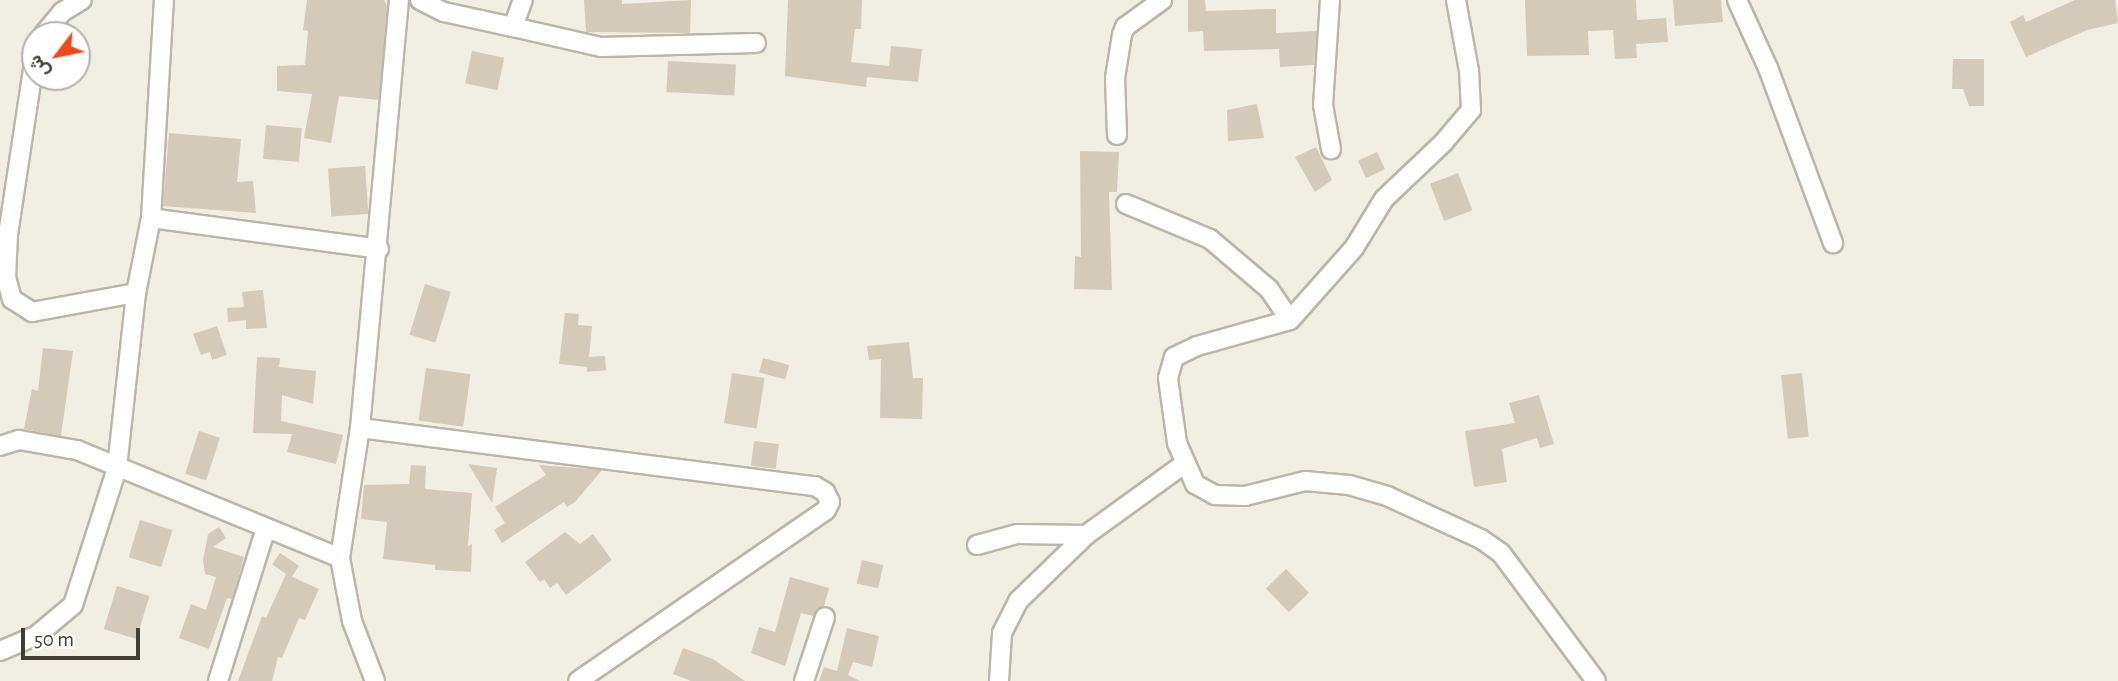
<!DOCTYPE html>
<meta charset="utf-8">
<style>
body{margin:0}
#map{position:relative;width:2118px;height:681px;overflow:hidden;background:#f1eee4;font-family:"Alegreya Sans",Vazirmatn,sans-serif}
div>[style]{position:absolute}
[style*='--x']{left:calc(var(--x)*1px);top:calc(var(--y)*1px);width:calc(var(--w)*1px);rotate:calc(var(--a)*1deg)}
.building>*{inset:0;background:#d3cab9;transform-origin:0 0}
.roads{filter:drop-shadow(2px 0 #bcb6a7) drop-shadow(-2px 0 #bcb6a7) drop-shadow(0 2px #bcb6a7) drop-shadow(0 -2px #bcb6a7)}
.street>*{height:18px;margin:-9px;padding:0 9px;transform-origin:9px;border-radius:9px;background:#fff}
span{translate:-50% -50%;white-space:nowrap;text-align:center;line-height:1.15;-webkit-text-stroke:5px #fff;paint-order:stroke}
.north{position:absolute;left:21px;top:21px;width:70px;height:70px;box-sizing:border-box;background:#fff;border:2px solid #b4b2ae;border-radius:50%;rotate:238deg;font-size:19px;font-weight:700;line-height:28px;text-align:center;color:#433e34}
.north::after{content:'';display:block;margin:auto;width:24px;height:32px;background:#f44618;clip-path:polygon(50% 0,100% 100%,50% 72%,0 100%)}
.scale{position:absolute;left:21px;top:628px;width:119px;height:32px;box-sizing:border-box;border:4px solid #433e34;border-top:0;padding-left:9px;font-size:21px;line-height:24px;white-space:nowrap;color:#433e34;-webkit-text-stroke:5px #fff;paint-order:stroke}
</style>
<div id="map">
<div class="building">
<div style="clip-path:polygon(307px 0,384px 0,387px 6px,379px 100px,339px 96px,331px 143px,304px 138px,312px 94px,277px 91px,277px 66px,305px 65px,308px 31px,303px 30px)"></div>
<div style="clip-path:polygon(584px 0,622px 0,622px 4px,691px 0,690px 33px,586px 32px)"></div>
<div style="clip-path:polygon(788px 0,862px 0,861px 29px,855px 29px,851px 62px,889px 66px,891px 46px,922px 49px,918px 82px,867px 77px,866px 87px,785px 76px)"></div>
<div style="clip-path:polygon(1188px 0,1205px 0,1206px 11px,1276px 9px,1276px 33px,1317px 31px,1314px 65px,1280px 67px,1279px 49px,1204px 51px,1203px 31px,1188px 32px)"></div>
<div style="clip-path:polygon(1525px 0,1636px 0,1637px 20px,1666px 18px,1668px 42px,1636px 44px,1637px 58px,1615px 59px,1613px 30px,1588px 31px,1589px 55px,1527px 56px)"></div>
<div style="clip-path:polygon(1673px 0,1721px 0,1723px 22px,1675px 26px)"></div>
<div style="clip-path:polygon(2075px 0,2115px 0,2118px 23px,2087px 30px,2026px 57px,2010px 22px,2023px 15px,2026px 22px)"></div>
<div style="left:472px;top:51px;width:33px;height:33px;rotate:12deg"></div>
<div style="clip-path:polygon(1953px 59px,1984px 59px,1984px 106px,1969px 106px,1963px 89px,1952px 89px)"></div>
<div style="left:668px;top:61px;width:68px;height:31px;rotate:3deg"></div>
<div style="clip-path:polygon(1257px 104px,1264px 138px,1228px 141px,1227px 110px)"></div>
<div style="left:266px;top:125px;width:36px;height:34px;rotate:5deg"></div>
<div style="clip-path:polygon(169px 133px,241px 139px,237px 182px,253px 181px,256px 213px,163px 206px)"></div>
<div style="clip-path:polygon(1316px 147px,1332px 180px,1315px 192px,1295px 157px)"></div>
<div style="clip-path:polygon(1080px 151px,1119px 152px,1117px 192px,1109px 192px,1112px 290px,1074px 289px,1075px 256px,1081px 257px)"></div>
<div style="left:1377px;top:152px;width:19px;height:21px;rotate:65deg"></div>
<div style="left:365px;top:166px;width:48px;height:37px;rotate:86deg"></div>
<div style="left:1458px;top:173px;width:40px;height:30px;rotate:69deg"></div>
<div style="left:425px;top:284px;width:27px;height:53px;rotate:17deg"></div>
<div style="clip-path:polygon(263px 290px,267px 328px,246px 329px,246px 320px,228px 322px,227px 308px,244px 307px,242px 292px)"></div>
<div style="clip-path:polygon(565px 313px,579px 314px,578px 325px,592px 326px,589px 357px,605px 356px,606px 370px,587px 372px,587px 367px,559px 364px)"></div>
<div style="clip-path:polygon(217px 326px,227px 355px,212px 360px,210px 352px,201px 355px,193px 334px)"></div>
<div style="clip-path:polygon(909px 342px,913px 378px,923px 378px,922px 419px,880px 418px,881px 359px,869px 360px,867px 346px)"></div>
<div style="clip-path:polygon(43px 348px,73px 351px,61px 436px,24px 429px,32px 389px,38px 391px)"></div>
<div style="clip-path:polygon(257px 357px,280px 358px,279px 367px,316px 371px,313px 404px,282px 395px,281px 421px,343px 435px,336px 464px,287px 452px,292px 434px,253px 433px)"></div>
<div style="left:763px;top:358px;width:27px;height:15px;rotate:15deg"></div>
<div style="left:426px;top:368px;width:45px;height:53px;rotate:8deg"></div>
<div style="left:732px;top:373px;width:33px;height:51px;rotate:9deg"></div>
<div style="left:1802px;top:373px;width:64px;height:21px;rotate:84deg"></div>
<div style="clip-path:polygon(1539px 395px,1554px 444px,1540px 448px,1537px 438px,1502px 449px,1507px 482px,1474px 487px,1465px 431px,1515px 423px,1509px 403px)"></div>
<div style="left:199px;top:431px;width:22px;height:45px;rotate:18deg"></div>
<div style="left:754px;top:441px;width:25px;height:25px;rotate:7deg"></div>
<div style="clip-path:polygon(468px 464px,497px 468px,492px 503px)"></div>
<div style="clip-path:polygon(411px 465px,426px 466px,425px 489px,472px 493px,468px 546px,472px 544px,471px 572px,435px 570px,435px 565px,383px 559px,387px 522px,361px 519px,364px 485px,409px 484px)"></div>
<div style="clip-path:polygon(539px 465px,602px 470px,575px 502px,567px 507px,564px 502px,502px 543px,494px 530px,505px 523px,495px 507px,546px 475px)"></div>
<div style="left:140px;top:520px;width:34px;height:39px;rotate:17deg"></div>
<div style="clip-path:polygon(219px 527px,226px 538px,213px 547px,244px 557px,232px 599px,227px 598px,209px 649px,179px 638px,191px 604px,206px 610px,216px 577px,205px 574px,203px 560px,208px 534px)"></div>
<div style="clip-path:polygon(565px 532px,580px 544px,593px 534px,612px 560px,566px 595px,557px 583px,550px 588px,544px 579px,540px 582px,525px 562px)"></div>
<div style="left:280px;top:553px;width:23px;height:14px;rotate:34deg"></div>
<div style="left:862px;top:560px;width:22px;height:24px;rotate:13deg"></div>
<div style="left:1286px;top:569px;width:33px;height:28px;rotate:46deg"></div>
<div style="clip-path:polygon(286px 574px,319px 589px,305px 620px,299px 618px,282px 658px,278px 657px,272px 681px,238px 681px,262px 616px,266px 618px)"></div>
<div style="clip-path:polygon(790px 577px,829px 588px,824px 606px,813px 616px,801px 613px,785px 666px,751px 653px,759px 627px,775px 632px)"></div>
<div style="left:117px;top:586px;width:34px;height:45px;rotate:17deg"></div>
<div style="clip-path:polygon(847px 628px,879px 636px,872px 667px,853px 662px,848px 675px,860px 681px,819px 681px,824px 667px,837px 671px)"></div>
<div style="clip-path:polygon(683px 648px,713px 659px,745px 681px,691px 681px,673px 674px)"></div>
</div>
<div class="roads">
<div class="street">
<div style="--x:420;--y:0;--w:27;--a:27"></div>
<div style="--x:444;--y:12;--w:71;--a:12.3"></div>
<div style="--x:513;--y:27;--w:29;--a:-70"></div>
<div style="--x:1330;--y:0;--w:105;--a:93.8"></div>
<div style="--x:1323;--y:105;--w:45;--a:79.7"></div>
<div style="--x:1456;--y:0;--w:72;--a:79.6"></div>
<div style="--x:1469;--y:71;--w:39;--a:87"></div>
<div style="--x:1471;--y:110;--w:43;--a:130.3"></div>
<div style="--x:1443;--y:143;--w:81;--a:136.5"></div>
<div style="--x:1384;--y:199;--w:57;--a:121.5"></div>
<div style="--x:1354;--y:248;--w:96;--a:131.6"></div>
<div style="--x:1290;--y:320;--w:97;--a:164.4"></div>
<div style="--x:1197;--y:346;--w:25;--a:154"></div>
<div style="--x:1174;--y:357;--w:22;--a:106"></div>
<div style="--x:1168;--y:378;--w:66;--a:82.1"></div>
<div style="--x:1177;--y:443;--w:45;--a:66.3"></div>
<div style="--x:1195;--y:484;--w:23;--a:29"></div>
<div style="--x:1215;--y:495;--w:30;--a:2"></div>
<div style="--x:1245;--y:496;--w:62;--a:-14"></div>
<div style="--x:1305;--y:481;--w:44;--a:5.2"></div>
<div style="--x:1349;--y:485;--w:40;--a:16"></div>
<div style="--x:1387;--y:496;--w:103;--a:24.6"></div>
<div style="--x:1481;--y:539;--w:24;--a:35"></div>
<div style="--x:1501;--y:553;--w:159;--a:53.4"></div>
<div style="--x:1737;--y:0;--w:75;--a:65.5"></div>
<div style="--x:1768;--y:68;--w:187;--a:69.6"></div>
<div style="--x:513;--y:27;--w:90;--a:12.8"></div>
<div style="--x:601;--y:47;--w:155;--a:-1.5"></div>
<div style="--x:43;--y:35;--w:30;--a:-50"></div>
<div style="--x:62;--y:12;--w:23;--a:-31"></div>
<div style="--x:35;--y:56;--w:181;--a:98.6"></div>
<div style="--x:8;--y:235;--w:42;--a:92.7"></div>
<div style="--x:6;--y:277;--w:23;--a:75"></div>
<div style="--x:12;--y:299;--w:24;--a:33"></div>
<div style="--x:32;--y:312;--w:106;--a:-10.4"></div>
<div style="--x:1117;--y:135;--w:57;--a:-92"></div>
<div style="--x:1115;--y:78;--w:44;--a:-80.8"></div>
<div style="--x:1122;--y:35;--w:9;--a:-69"></div>
<div style="--x:1125;--y:27;--w:46;--a:-36.1"></div>
<div style="--x:1126;--y:204;--w:91;--a:22.6"></div>
<div style="--x:1210;--y:239;--w:77;--a:40.3"></div>
<div style="--x:1269;--y:289;--w:37;--a:56"></div>
<div style="--x:151;--y:218;--w:230;--a:7.7"></div>
<div style="--x:360;--y:428;--w:430;--a:-84.8"></div>
<div style="--x:0;--y:446;--w:20;--a:-18"></div>
<div style="--x:19;--y:440;--w:59;--a:9.8"></div>
<div style="--x:77;--y:450;--w:284;--a:22.3"></div>
<div style="--x:977;--y:545;--w:41;--a:-15.4"></div>
<div style="--x:1017;--y:534;--w:69;--a:0.8"></div>
<div style="--x:0;--y:651;--w:39;--a:-23"></div>
<div style="--x:36;--y:636;--w:48;--a:-40"></div>
<div style="--x:73;--y:605;--w:144;--a:-72.2"></div>
<div style="--x:117;--y:468;--w:176;--a:-83.8"></div>
<div style="--x:136;--y:293;--w:76;--a:-78.7"></div>
<div style="--x:151;--y:218;--w:218;--a:-86.6"></div>
<div style="--x:218;--y:681;--w:157;--a:-72.6"></div>
<div style="--x:375;--y:681;--w:64;--a:-111"></div>
<div style="--x:352;--y:621;--w:64;--a:-100.8"></div>
<div style="--x:340;--y:558;--w:132;--a:-81.3"></div>
<div style="--x:360;--y:428;--w:459;--a:7.3"></div>
<div style="--x:815;--y:486;--w:12;--a:31"></div>
<div style="--x:825;--y:492;--w:11;--a:63"></div>
<div style="--x:830;--y:502;--w:9;--a:117"></div>
<div style="--x:826;--y:510;--w:301;--a:145.4"></div>
<div style="--x:804;--y:681;--w:67;--a:-71.8"></div>
<div style="--x:999;--y:681;--w:48;--a:-86.4"></div>
<div style="--x:1002;--y:633;--w:36;--a:-63"></div>
<div style="--x:1018;--y:601;--w:95;--a:-44.1"></div>
<div style="--x:1086;--y:535;--w:121;--a:-35.9"></div>
</div>
</div>
<div class="north">ش</div>
<div class="scale">50 m</div>
</div>
